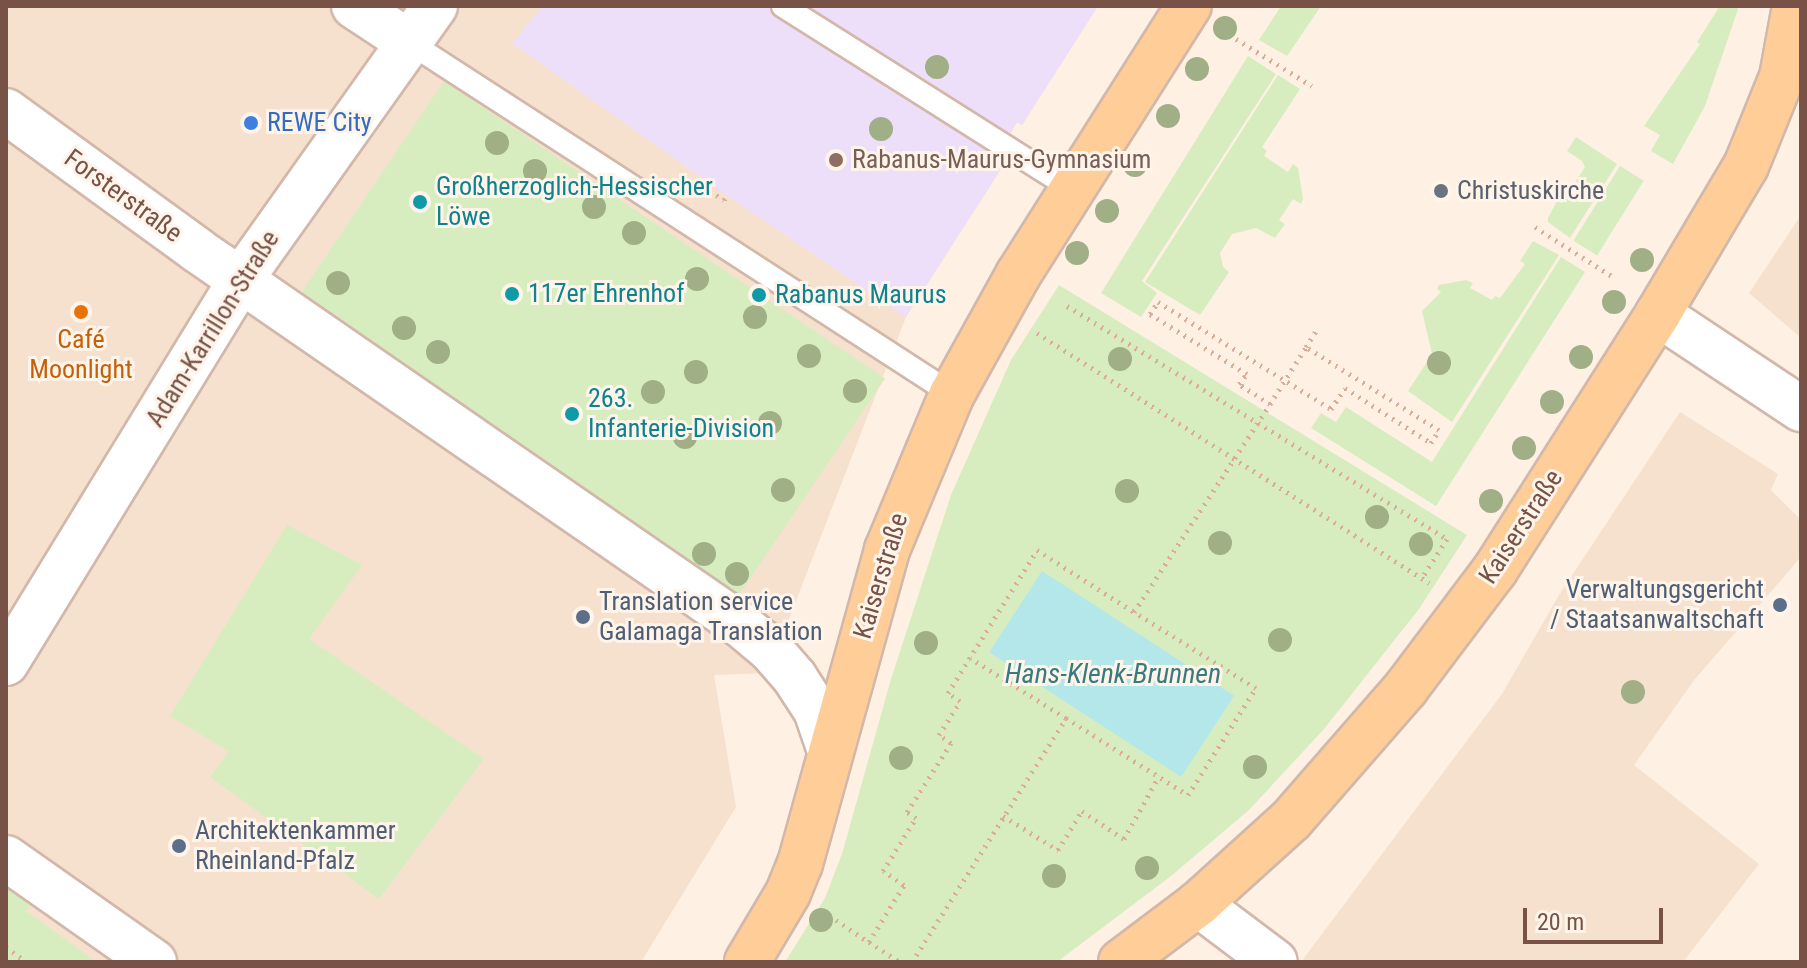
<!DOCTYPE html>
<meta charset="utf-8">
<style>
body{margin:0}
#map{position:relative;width:1807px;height:968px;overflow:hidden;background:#fef0e2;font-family:"Roboto Condensed",sans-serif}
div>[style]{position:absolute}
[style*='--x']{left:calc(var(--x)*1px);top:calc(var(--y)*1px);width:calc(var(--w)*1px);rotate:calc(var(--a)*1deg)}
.residential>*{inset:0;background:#f6e1cf}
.education>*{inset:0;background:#eddefa}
.green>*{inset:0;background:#d7edbf;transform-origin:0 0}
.water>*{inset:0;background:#b4e7e9;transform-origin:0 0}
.path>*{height:5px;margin-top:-2.5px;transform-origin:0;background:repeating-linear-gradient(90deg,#dbac9a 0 2px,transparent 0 8px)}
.roads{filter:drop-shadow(2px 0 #d2b8aa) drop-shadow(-2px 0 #d2b8aa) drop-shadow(0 2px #d2b8aa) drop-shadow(0 -2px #d2b8aa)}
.lane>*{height:22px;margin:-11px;padding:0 11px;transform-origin:11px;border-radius:11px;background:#fff}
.street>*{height:44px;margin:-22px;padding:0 22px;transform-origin:22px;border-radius:22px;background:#fff}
.primary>*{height:44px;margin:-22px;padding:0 22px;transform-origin:22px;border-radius:22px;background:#ffcd98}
.trees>*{width:24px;height:24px;margin:-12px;border-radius:50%;background:#a0af86}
.dots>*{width:22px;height:22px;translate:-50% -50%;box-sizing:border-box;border:4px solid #fff4ea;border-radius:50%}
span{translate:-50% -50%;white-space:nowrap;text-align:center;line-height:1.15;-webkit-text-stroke:6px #fff4ea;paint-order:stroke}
.shop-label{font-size:26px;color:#366cbe}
.left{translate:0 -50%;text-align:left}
.education-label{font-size:26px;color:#785e54}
.culture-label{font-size:26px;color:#0d838f}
.worship-label{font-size:26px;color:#5b616d}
.street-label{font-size:26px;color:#785246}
.food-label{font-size:26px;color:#c56008}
.service-label{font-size:26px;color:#4e5e75}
.right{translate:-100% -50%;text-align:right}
.water-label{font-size:28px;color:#387b7e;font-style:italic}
.frame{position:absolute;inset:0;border:8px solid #785246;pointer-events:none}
.scale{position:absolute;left:1523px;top:908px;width:140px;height:36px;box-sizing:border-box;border:4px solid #785246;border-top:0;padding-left:10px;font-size:24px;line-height:28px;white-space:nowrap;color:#785246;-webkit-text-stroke:6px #fff4ea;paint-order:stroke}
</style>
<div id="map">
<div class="residential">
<div style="clip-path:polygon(6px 6px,1098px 6px,1022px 125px,1017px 122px,993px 164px,1001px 169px,906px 317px,768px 673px,714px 675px,736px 807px,641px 962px,6px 962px)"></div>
<div style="clip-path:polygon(1801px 215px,1801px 338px,1749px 293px)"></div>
<div style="clip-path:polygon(1680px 412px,1778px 474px,1771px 490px,1801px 520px,1801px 557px,1695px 679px,1634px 765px,1759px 864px,1683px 962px,1301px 962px,1502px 694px,1559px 595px)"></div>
</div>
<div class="education">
<div style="clip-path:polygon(543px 6px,1098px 6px,1022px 125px,1017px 122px,993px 164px,1001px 169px,906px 317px,716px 188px,512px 43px)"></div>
</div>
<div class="green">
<div style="clip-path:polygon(1281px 6px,1321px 6px,1287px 56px,1259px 40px)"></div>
<div style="clip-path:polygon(1713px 6px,1739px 6px,1705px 106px,1673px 164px,1651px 151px,1660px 135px,1644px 126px,1700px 44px,1697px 42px,1718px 9px)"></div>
<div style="clip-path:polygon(1248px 56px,1276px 74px,1142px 281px,1157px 293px,1141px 317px,1101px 293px)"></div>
<div style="clip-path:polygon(1278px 75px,1300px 89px,1262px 147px,1267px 151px,1264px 156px,1288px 172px,1293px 164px,1298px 168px,1303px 199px,1301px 204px,1293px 199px,1279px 220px,1285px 224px,1275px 238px,1256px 228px,1232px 234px,1220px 253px,1223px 267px,1229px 272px,1200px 315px,1145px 282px)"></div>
<div style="left:444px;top:81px;width:532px;height:267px;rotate:34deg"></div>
<div style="clip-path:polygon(1576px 137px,1617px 164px,1570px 238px,1548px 222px,1548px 218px,1557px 201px,1562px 203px,1585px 167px,1582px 161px,1567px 151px)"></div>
<div style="left:1620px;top:166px;width:28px;height:88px;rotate:32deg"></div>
<div style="clip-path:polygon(1533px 241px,1559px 255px,1452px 422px,1408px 391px,1432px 354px,1422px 311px,1441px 292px,1437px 289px,1439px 285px,1466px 280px,1473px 283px,1470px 288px,1492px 300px,1495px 296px,1500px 298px,1525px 264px,1520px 261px)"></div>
<div style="clip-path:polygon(1561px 257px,1585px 272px,1436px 506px,1311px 428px,1321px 413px,1336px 422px,1346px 407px,1432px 462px)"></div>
<div style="clip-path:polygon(1059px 285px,1467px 535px,1419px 609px,1324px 729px,1249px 810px,1171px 876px,1057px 962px,785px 962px,825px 898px,842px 854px,891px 679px,951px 495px,1011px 360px)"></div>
<div style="clip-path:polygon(287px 525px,362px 565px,309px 639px,484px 759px,379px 899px,210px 777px,229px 751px,170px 716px)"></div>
<div style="clip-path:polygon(6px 878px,34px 899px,26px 911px,97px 962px,6px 962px)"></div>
</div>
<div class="water">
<div style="left:1042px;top:571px;width:229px;height:97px;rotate:33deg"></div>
</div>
<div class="path">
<div style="--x:1236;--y:39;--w:89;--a:31.7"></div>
<div style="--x:706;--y:181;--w:6;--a:121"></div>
<div style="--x:703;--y:186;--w:25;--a:34"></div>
<div style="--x:724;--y:200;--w:6;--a:-59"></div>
<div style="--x:1535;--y:227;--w:95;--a:32.5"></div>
<div style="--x:1067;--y:306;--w:446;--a:31.5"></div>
<div style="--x:1447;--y:539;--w:46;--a:122.7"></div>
<div style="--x:1037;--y:333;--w:465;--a:32.5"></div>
<div style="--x:1270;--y:404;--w:67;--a:-57.7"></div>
<div style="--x:1066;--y:718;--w:144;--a:32.3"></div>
<div style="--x:1188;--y:795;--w:127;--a:-57.6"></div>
<div style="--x:1256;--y:688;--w:144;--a:-148.1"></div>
<div style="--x:1003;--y:816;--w:65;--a:31.7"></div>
<div style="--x:1058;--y:850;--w:46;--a:-58.4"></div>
<div style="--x:1082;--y:811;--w:50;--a:33.7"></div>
<div style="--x:1124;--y:839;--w:72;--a:-60.9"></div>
<div style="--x:836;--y:920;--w:40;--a:34"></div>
<div style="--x:869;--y:942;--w:67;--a:-58.4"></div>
<div style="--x:904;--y:885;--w:25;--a:-146"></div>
<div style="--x:883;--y:871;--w:62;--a:-58.1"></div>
<div style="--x:916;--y:818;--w:11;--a:-146"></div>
<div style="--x:907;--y:812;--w:82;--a:-57.5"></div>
<div style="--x:951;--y:743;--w:14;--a:-146"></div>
<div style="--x:939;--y:735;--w:40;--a:-58"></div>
<div style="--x:960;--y:701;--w:14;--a:-146"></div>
<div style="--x:948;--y:693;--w:168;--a:-58.1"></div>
<div style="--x:1037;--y:550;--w:115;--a:32.6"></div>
<div style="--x:1134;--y:612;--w:249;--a:-56.8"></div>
<div style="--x:1270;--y:404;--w:37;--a:-147"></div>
<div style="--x:1239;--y:384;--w:13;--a:-51"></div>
<div style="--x:1247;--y:374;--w:114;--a:-148.3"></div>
<div style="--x:1150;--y:314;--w:14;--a:-56"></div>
<div style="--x:1158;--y:302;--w:203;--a:31.7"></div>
<div style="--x:1331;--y:409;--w:25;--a:-56"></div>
<div style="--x:1345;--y:388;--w:102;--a:32.6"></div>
<div style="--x:1431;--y:443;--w:15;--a:-58"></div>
<div style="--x:1439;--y:430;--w:157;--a:-148"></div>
<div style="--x:1306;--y:347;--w:22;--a:-58"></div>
<div style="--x:869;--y:942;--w:37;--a:33"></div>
<div style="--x:6;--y:947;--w:26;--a:36"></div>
<div style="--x:912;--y:962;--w:289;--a:-57.7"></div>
<div style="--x:1066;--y:718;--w:113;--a:-148"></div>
</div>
<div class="roads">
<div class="lane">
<div style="--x:783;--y:6;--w:342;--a:32.3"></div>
<div style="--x:407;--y:41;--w:649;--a:32.93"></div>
</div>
<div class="street">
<div style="--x:354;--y:6;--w:64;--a:33.4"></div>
<div style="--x:6;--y:111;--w:236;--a:36"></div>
<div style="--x:197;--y:250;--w:661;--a:34.58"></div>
<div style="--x:741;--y:625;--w:38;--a:40"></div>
<div style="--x:770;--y:649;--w:38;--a:49"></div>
<div style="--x:795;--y:678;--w:38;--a:57"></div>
<div style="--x:816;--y:710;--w:43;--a:71.1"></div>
<div style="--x:1658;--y:314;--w:172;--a:33.6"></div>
<div style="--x:6;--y:663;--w:450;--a:-58.5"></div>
<div style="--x:241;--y:279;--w:335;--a:-54.6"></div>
<div style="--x:6;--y:858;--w:181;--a:35.1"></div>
<div style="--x:1198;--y:904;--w:96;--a:37"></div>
</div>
<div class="primary">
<div style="--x:747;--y:962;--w:80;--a:-59.3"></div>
<div style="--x:788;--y:893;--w:31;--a:-68"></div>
<div style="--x:800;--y:864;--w:326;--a:-74.5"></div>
<div style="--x:887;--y:550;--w:169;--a:-67.4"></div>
<div style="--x:952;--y:394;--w:136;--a:-61"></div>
<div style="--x:1018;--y:275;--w:319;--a:-57.6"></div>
<div style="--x:1121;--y:962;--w:96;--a:-37"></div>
<div style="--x:1198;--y:904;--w:125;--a:-42.1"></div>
<div style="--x:1291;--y:820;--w:175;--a:-48.9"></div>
<div style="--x:1406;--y:688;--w:148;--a:-53"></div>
<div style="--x:1495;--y:570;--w:303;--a:-57.5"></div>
<div style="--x:1658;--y:314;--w:172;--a:-59.3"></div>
<div style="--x:1746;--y:166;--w:96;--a:-68"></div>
<div style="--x:1782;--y:77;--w:72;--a:-79.6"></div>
</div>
</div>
<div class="trees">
<div style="left:1225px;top:28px"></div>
<div style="left:937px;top:67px"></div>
<div style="left:1197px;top:69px"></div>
<div style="left:1168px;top:116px"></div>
<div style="left:881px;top:129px"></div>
<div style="left:497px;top:143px"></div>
<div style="left:1135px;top:165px"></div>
<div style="left:535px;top:171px"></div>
<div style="left:594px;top:207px"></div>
<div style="left:1107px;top:211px"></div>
<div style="left:634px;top:233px"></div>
<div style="left:1077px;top:253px"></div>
<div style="left:1642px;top:260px"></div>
<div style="left:697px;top:279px"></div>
<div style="left:338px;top:283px"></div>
<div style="left:1614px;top:302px"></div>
<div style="left:755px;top:317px"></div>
<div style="left:404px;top:328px"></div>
<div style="left:438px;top:352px"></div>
<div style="left:809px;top:356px"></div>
<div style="left:1581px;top:357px"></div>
<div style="left:1120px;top:359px"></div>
<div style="left:1439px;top:363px"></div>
<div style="left:696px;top:372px"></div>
<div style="left:855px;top:391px"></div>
<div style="left:653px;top:392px"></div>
<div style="left:1552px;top:402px"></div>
<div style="left:770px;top:423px"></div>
<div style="left:685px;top:437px"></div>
<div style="left:1524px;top:448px"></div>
<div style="left:783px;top:490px"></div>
<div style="left:1127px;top:491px"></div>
<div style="left:1491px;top:501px"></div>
<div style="left:1377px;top:517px"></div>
<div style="left:1220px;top:543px"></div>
<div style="left:1421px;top:544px"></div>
<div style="left:704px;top:554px"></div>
<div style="left:737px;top:574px"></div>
<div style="left:1280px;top:640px"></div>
<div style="left:926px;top:643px"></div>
<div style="left:1633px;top:692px"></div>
<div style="left:901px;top:758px"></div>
<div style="left:1255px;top:767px"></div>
<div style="left:1147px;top:868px"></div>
<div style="left:1054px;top:876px"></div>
<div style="left:821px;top:920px"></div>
</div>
<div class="dots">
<div style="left:251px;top:123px;background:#3f7fe0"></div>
<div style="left:836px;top:160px;background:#8d6e63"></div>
<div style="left:1441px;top:191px;background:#6b7280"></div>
<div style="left:420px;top:202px;background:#0f9aa8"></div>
<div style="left:512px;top:294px;background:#0f9aa8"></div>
<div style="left:759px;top:295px;background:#0f9aa8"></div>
<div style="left:81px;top:312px;background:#e8710a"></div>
<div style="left:572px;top:414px;background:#0f9aa8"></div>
<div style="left:1780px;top:605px;background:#5c6f8a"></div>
<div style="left:583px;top:617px;background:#5c6f8a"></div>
<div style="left:179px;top:846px;background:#5c6f8a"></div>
</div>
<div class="shop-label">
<span class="left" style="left:267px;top:123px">REWE City</span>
</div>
<div class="education-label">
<span class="left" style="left:852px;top:160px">Rabanus-Maurus-Gymnasium</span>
</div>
<div class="culture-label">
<span class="left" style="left:436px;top:202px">Großherzoglich-Hessischer<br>Löwe</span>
<span class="left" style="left:528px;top:294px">117er Ehrenhof</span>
<span class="left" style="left:775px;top:295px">Rabanus Maurus</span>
<span class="left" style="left:588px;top:414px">263.<br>Infanterie-Division</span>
</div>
<div class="worship-label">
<span class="left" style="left:1457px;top:191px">Christuskirche</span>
</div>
<div class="street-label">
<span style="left:123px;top:196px;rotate:36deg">Forsterstraße</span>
<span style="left:213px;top:329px;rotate:-58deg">Adam-Karrillon-Straße</span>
<span style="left:1521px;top:527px;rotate:-57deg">Kaiserstraße</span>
<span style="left:881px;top:576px;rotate:-73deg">Kaiserstraße</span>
</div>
<div class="food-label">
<span style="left:81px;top:355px">Café<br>Moonlight</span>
</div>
<div class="service-label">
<span class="right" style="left:1764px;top:605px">Verwaltungsgericht<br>/ Staatsanwaltschaft</span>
<span class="left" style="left:599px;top:617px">Translation service<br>Galamaga Translation</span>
<span class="left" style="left:195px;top:846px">Architektenkammer<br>Rheinland-Pfalz</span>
</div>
<div class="water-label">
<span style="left:1113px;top:674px">Hans-Klenk-Brunnen</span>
</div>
<div class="frame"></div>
<div class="scale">20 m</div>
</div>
